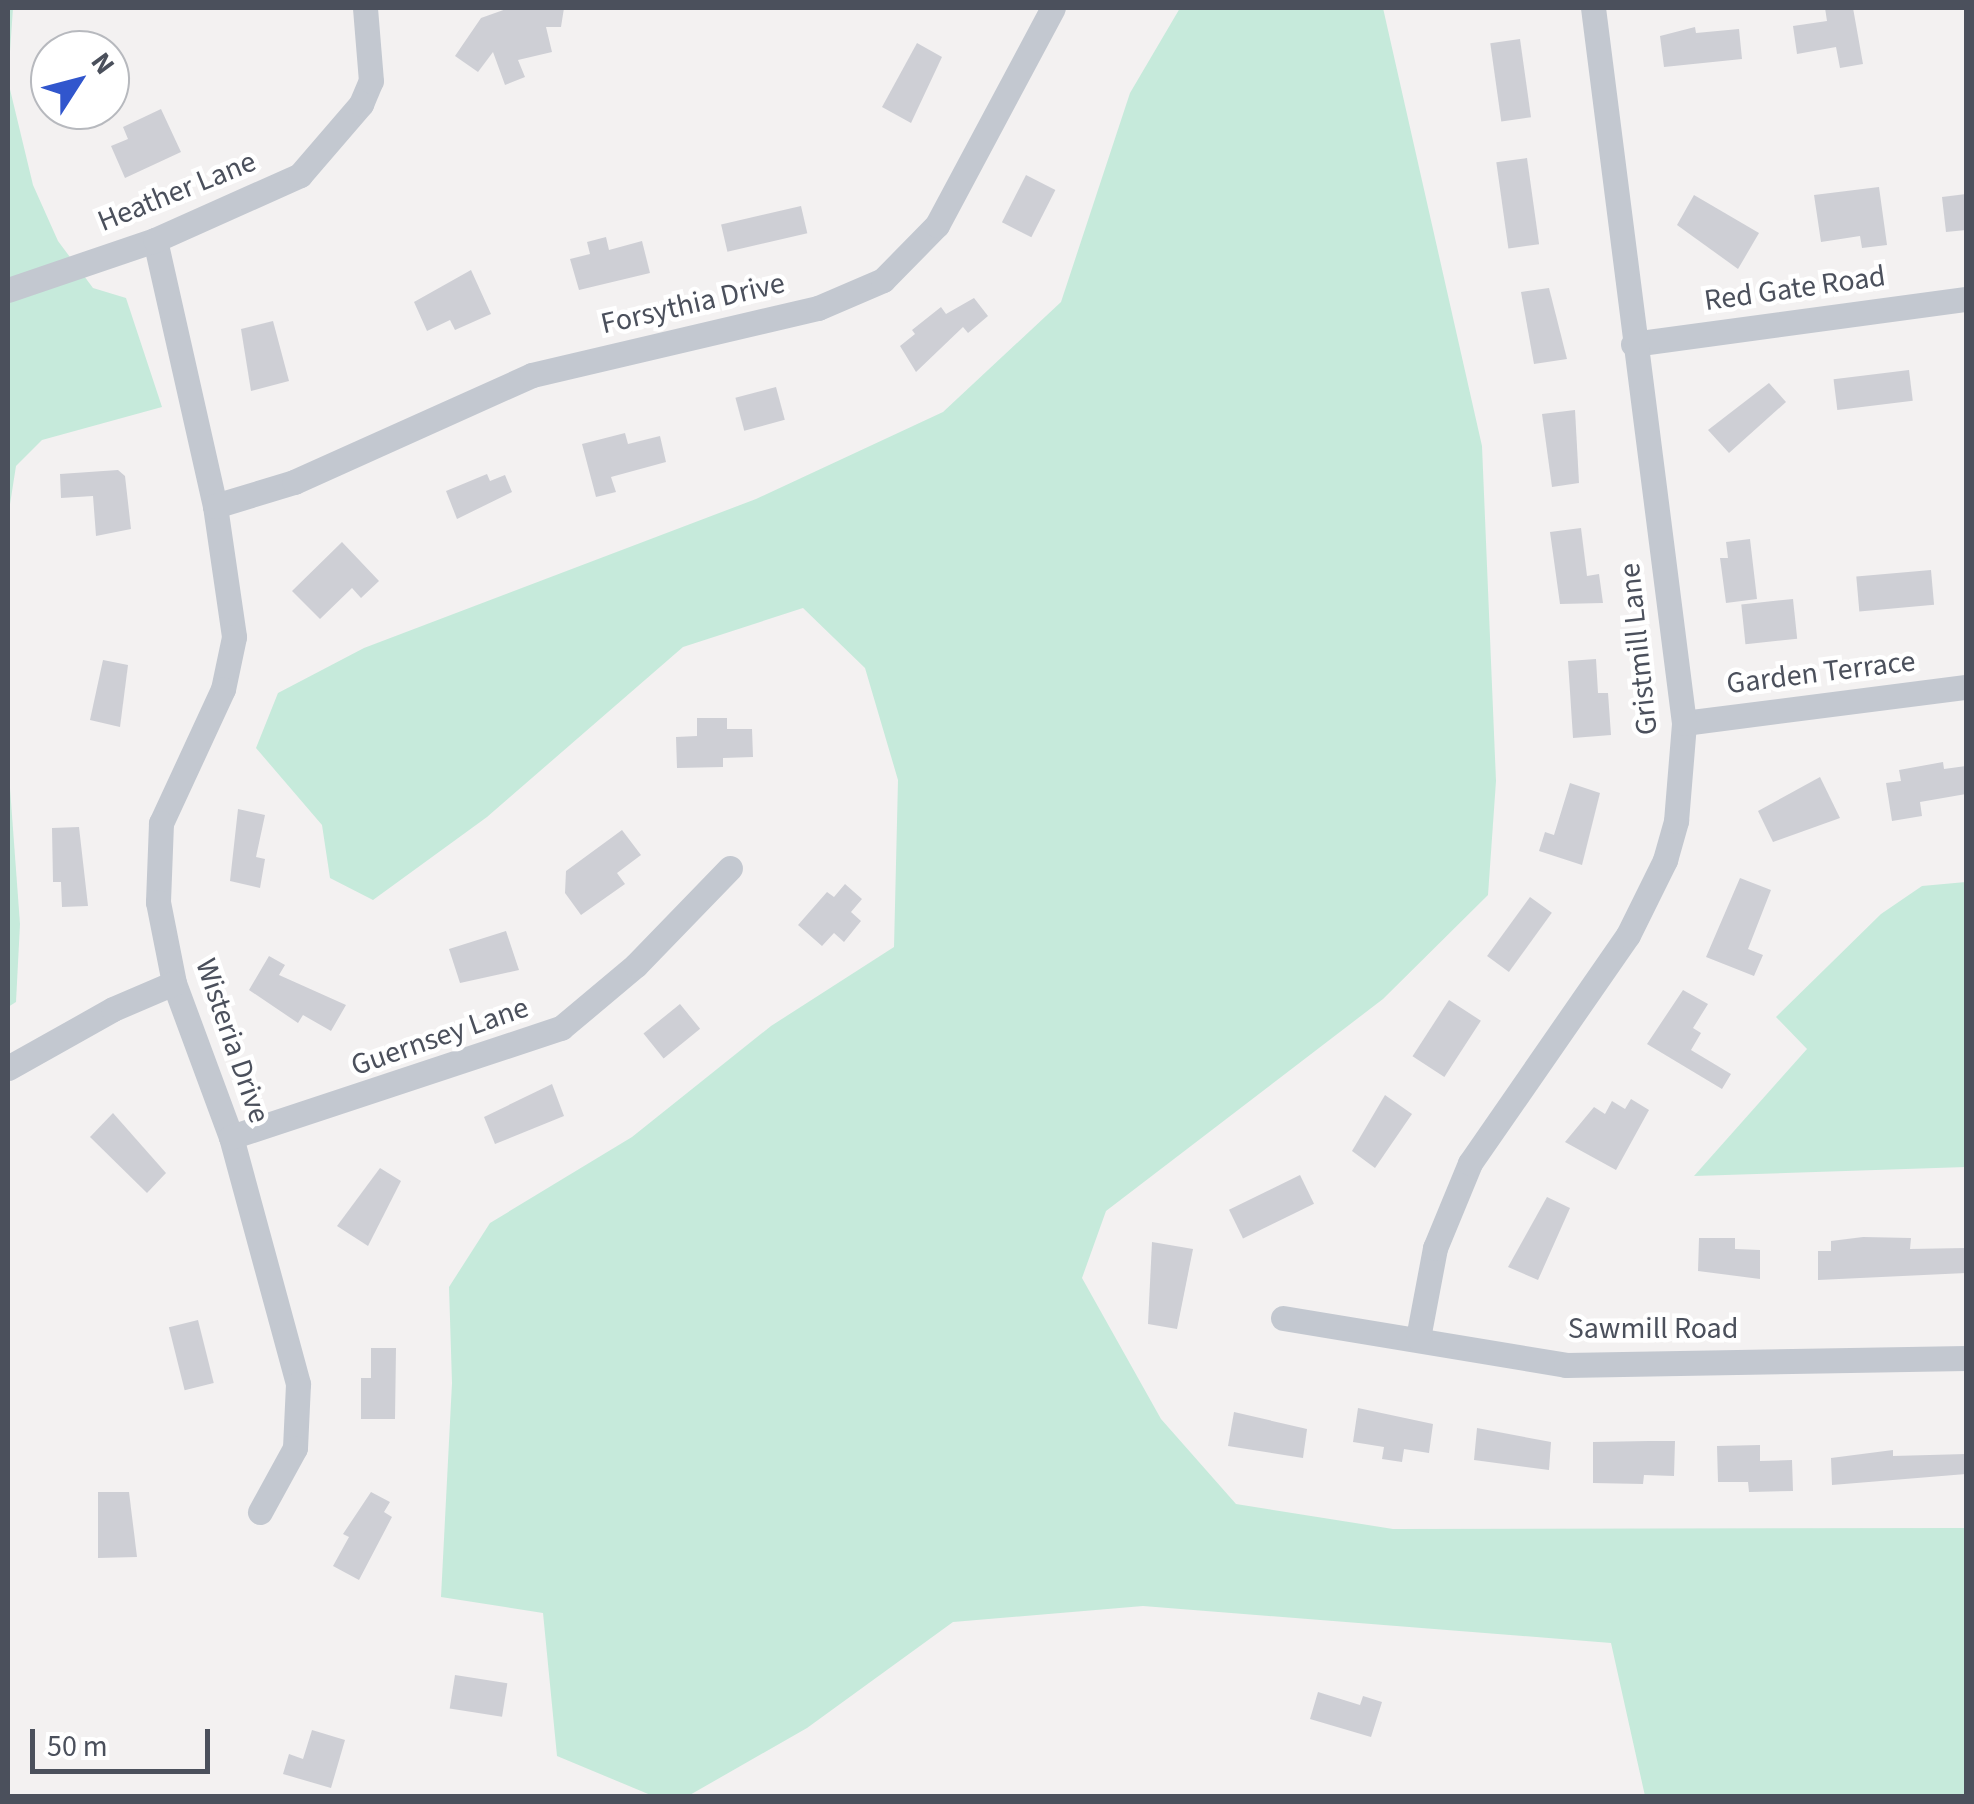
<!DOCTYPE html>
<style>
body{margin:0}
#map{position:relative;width:1974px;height:1804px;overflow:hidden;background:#f3f1f1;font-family:"Source Sans 3",sans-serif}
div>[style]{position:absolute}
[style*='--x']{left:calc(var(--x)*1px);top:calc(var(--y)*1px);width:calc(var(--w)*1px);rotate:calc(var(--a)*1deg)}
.green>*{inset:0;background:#c6eadb}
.building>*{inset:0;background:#cecfd5;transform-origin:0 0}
.street>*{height:25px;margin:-12.5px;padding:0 12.5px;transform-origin:12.5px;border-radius:12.5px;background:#c3c8d0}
span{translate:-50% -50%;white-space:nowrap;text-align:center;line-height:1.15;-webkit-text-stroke:9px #fff;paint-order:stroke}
.street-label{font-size:30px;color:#4b505c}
.frame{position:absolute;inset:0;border:10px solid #4b505c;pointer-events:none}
.north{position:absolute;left:30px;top:30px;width:100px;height:100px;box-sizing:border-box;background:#fff;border:2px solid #b7b9be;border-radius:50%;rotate:54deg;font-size:28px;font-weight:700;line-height:40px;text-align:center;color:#4b505c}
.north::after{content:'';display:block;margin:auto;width:35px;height:45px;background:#3156cd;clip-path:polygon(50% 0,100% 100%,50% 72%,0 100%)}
.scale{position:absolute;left:30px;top:1729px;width:180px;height:45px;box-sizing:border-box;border:5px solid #4b505c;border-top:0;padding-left:12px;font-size:30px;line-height:35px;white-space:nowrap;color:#4b505c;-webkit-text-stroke:8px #fff;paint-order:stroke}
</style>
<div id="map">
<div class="green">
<div style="clip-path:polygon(8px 8px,13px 8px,8px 81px,33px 185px,58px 241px,93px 288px,126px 298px,162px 407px,42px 440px,16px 466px,8px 517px)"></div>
<div style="clip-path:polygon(1180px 8px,1383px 8px,1482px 446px,1496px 781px,1488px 895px,1383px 999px,1106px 1211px,1082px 1278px,1161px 1419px,1236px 1504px,1393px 1529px,1966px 1528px,1966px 1796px,1645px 1796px,1611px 1643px,1143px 1606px,953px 1622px,807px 1728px,688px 1796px,653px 1796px,557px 1756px,543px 1613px,441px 1597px,452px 1383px,449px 1287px,490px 1223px,632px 1137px,771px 1026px,894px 947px,898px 780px,865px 668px,803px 608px,683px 647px,487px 817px,373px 900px,330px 878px,322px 825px,256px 748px,278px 693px,364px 648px,756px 499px,943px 412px,1061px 302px,1130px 93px)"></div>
<div style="clip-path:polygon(8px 761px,20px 924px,16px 1002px,8px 1007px)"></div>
<div style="clip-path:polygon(1966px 882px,1966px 1167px,1694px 1176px,1807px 1049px,1776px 1017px,1881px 914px,1922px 886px)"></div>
</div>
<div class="building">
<div style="clip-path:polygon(509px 8px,564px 8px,561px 27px,546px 27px,552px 52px,518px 60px,525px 77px,505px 85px,493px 52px,478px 72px,455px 56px,481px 18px)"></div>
<div style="clip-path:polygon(1825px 8px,1853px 8px,1863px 64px,1840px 68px,1836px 47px,1797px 54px,1793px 26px,1827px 21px)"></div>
<div style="clip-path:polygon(1695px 27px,1696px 33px,1739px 29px,1742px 59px,1664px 67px,1660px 36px)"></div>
<div style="left:1520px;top:39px;width:79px;height:30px;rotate:82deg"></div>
<div style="clip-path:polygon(917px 43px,942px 57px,911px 123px,882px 107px)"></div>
<div style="clip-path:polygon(161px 109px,181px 152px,125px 178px,111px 146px,128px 139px,123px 127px)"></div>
<div style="left:1527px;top:158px;width:87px;height:31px;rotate:82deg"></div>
<div style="left:1026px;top:175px;width:33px;height:53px;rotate:27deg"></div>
<div style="clip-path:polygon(1879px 187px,1887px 245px,1862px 248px,1860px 236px,1821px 242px,1814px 195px)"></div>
<div style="clip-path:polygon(1966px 194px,1966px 230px,1946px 232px,1942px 197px)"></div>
<div style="clip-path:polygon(1694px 195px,1759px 233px,1738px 269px,1677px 225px)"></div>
<div style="left:801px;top:206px;width:28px;height:82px;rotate:77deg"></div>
<div style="clip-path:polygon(606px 237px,609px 250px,642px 241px,650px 273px,579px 290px,570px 259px,590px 254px,587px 242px)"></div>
<div style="clip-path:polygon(471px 270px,491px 314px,455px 330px,450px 320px,427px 331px,414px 302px)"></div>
<div style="clip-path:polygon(1549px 288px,1567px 359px,1534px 364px,1521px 292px)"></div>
<div style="clip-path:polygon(974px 298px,988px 316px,968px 333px,963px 327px,916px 372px,900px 346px,915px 334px,912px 330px,941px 307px,946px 314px)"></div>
<div style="clip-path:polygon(273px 321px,289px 381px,251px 391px,241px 329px)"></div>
<div style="left:1909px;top:370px;width:31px;height:76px;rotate:83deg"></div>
<div style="clip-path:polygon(1769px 383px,1786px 402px,1729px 453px,1708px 430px)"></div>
<div style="left:776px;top:387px;width:34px;height:42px;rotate:75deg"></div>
<div style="clip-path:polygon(1575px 410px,1579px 483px,1552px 487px,1542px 414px)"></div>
<div style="clip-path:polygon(625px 433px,628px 444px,660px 436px,666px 462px,611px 477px,616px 492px,596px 497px,582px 444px)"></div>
<div style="clip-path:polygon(118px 470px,125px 476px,131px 529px,96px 536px,93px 496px,61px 498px,60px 474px)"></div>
<div style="clip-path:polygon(487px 474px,490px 481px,505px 475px,512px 492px,457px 519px,446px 491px)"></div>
<div style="clip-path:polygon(1581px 528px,1587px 576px,1599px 574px,1603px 603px,1560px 604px,1550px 532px)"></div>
<div style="clip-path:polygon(1750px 539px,1757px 599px,1726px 603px,1720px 558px,1728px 558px,1726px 542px)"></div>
<div style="clip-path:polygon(342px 542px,379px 581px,361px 598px,352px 588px,320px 619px,292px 591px)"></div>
<div style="left:1931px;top:570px;width:35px;height:75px;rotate:85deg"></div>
<div style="left:1793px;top:599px;width:40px;height:52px;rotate:84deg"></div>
<div style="clip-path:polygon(1596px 659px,1598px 693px,1608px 693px,1611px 735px,1573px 738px,1568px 661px)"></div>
<div style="clip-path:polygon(103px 660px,128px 665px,120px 727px,90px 720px)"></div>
<div style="clip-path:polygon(697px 718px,727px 718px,727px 729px,752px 729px,753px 757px,723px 758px,723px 767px,677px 768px,676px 737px,697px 736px)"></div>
<div style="clip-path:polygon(1943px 762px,1944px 769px,1966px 766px,1966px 794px,1920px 802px,1922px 816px,1892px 821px,1886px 783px,1901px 781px,1899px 770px)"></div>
<div style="clip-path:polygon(1820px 777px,1840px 818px,1773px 842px,1758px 811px)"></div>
<div style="clip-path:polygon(1570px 783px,1600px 793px,1582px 865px,1539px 851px,1545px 832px,1554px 835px)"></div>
<div style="clip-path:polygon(238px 809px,265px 815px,256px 857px,265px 859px,260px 888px,230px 881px)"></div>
<div style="clip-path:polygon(79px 827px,88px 906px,62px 907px,61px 882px,53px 882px,52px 828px)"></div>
<div style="clip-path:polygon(622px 830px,641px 855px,617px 873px,625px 884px,581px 915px,565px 893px,566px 871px)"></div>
<div style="clip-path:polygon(1740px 878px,1771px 890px,1748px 949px,1763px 955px,1754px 976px,1706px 957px)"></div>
<div style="clip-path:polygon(845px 884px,862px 899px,851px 912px,861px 921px,844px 942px,834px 933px,822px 946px,798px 925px,827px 892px,834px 897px)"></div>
<div style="left:1530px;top:897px;width:27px;height:73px;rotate:36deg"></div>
<div style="clip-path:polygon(506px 931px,519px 970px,460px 983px,449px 949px)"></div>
<div style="clip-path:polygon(269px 956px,285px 965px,279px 975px,346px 1005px,331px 1031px,303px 1015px,298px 1023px,249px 990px)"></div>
<div style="clip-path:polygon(1683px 990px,1708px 1004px,1693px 1028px,1701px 1033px,1691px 1050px,1731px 1074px,1722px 1089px,1647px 1044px)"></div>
<div style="left:1449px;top:1000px;width:38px;height:67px;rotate:33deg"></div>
<div style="left:680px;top:1004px;width:32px;height:47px;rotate:51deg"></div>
<div style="clip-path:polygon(552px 1084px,564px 1116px,495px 1144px,484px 1117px)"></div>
<div style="clip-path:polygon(1385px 1095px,1412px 1114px,1375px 1168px,1352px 1151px)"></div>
<div style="clip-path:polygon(1631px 1099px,1649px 1110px,1616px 1170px,1565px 1142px,1594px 1107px,1605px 1114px,1612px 1101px,1625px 1109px)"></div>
<div style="clip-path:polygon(113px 1113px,166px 1173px,147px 1193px,90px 1137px)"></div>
<div style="clip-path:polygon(380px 1168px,401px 1181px,368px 1246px,337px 1226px)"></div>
<div style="left:1300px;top:1175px;width:32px;height:79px;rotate:64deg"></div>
<div style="clip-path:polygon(1547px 1197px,1570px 1208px,1538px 1280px,1508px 1267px)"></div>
<div style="clip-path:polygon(1863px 1237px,1911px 1238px,1910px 1249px,1966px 1248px,1966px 1273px,1818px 1280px,1818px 1251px,1831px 1251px,1831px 1241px)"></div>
<div style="clip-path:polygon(1699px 1238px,1735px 1238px,1735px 1249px,1760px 1250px,1760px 1279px,1698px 1271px)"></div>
<div style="clip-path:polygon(1152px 1242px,1193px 1249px,1177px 1329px,1148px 1324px)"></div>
<div style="left:198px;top:1320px;width:65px;height:30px;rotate:76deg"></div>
<div style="clip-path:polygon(371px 1348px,396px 1348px,395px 1419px,361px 1419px,361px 1378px,371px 1378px)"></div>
<div style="clip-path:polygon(1358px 1408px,1433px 1424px,1429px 1453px,1404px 1449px,1402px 1462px,1382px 1459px,1384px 1447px,1353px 1442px)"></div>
<div style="clip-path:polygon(1234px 1412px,1307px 1429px,1303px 1458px,1228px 1446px)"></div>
<div style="clip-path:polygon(1477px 1428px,1551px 1442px,1549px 1470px,1474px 1460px)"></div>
<div style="clip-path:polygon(1649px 1441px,1675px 1441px,1674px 1476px,1644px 1475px,1643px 1484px,1593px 1483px,1593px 1442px)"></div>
<div style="clip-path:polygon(1760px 1445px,1760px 1461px,1792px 1460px,1793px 1491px,1749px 1492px,1748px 1482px,1718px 1482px,1717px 1446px)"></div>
<div style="clip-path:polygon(1893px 1450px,1893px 1456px,1966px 1454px,1966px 1474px,1832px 1485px,1831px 1458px)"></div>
<div style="clip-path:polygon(98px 1492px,129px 1492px,137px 1557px,98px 1558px)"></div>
<div style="clip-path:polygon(371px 1492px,390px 1502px,384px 1512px,392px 1517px,359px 1580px,333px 1566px,349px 1537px,343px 1534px)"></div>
<div style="left:455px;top:1675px;width:53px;height:34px;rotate:9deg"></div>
<div style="clip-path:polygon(1318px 1692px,1360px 1705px,1363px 1696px,1382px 1702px,1371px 1737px,1310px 1719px)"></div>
<div style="clip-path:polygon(312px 1730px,345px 1740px,331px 1788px,283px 1774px,289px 1754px,303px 1759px)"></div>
</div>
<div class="street">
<div style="--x:155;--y:240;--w:273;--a:77.3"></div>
<div style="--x:215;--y:506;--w:132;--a:81.7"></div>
<div style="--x:234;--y:637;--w:53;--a:101.9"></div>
<div style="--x:223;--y:689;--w:148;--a:114.8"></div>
<div style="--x:161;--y:823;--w:79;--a:92.2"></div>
<div style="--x:158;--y:902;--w:83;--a:78.8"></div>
<div style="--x:174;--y:983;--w:164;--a:69.7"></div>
<div style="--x:231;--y:1137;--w:256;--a:74.8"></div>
<div style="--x:298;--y:1384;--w:64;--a:92.7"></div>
<div style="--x:295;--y:1448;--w:73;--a:118.7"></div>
<div style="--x:8;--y:290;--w:155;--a:-18.8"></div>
<div style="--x:155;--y:240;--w:159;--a:-24.1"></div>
<div style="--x:300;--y:175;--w:94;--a:-49.3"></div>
<div style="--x:361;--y:104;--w:25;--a:-67"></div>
<div style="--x:371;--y:81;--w:73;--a:-94.7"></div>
<div style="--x:1633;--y:344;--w:336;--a:-7.7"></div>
<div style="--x:215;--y:506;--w:83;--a:-16.9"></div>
<div style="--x:294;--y:482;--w:261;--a:-24.2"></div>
<div style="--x:532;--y:375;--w:294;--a:-13.2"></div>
<div style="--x:818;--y:308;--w:71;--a:-23.3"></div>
<div style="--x:883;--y:280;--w:77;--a:-45.5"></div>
<div style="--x:937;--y:225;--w:246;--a:-61.9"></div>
<div style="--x:1684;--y:723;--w:284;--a:-7.3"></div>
<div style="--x:8;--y:1068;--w:120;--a:-29.3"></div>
<div style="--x:113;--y:1009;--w:66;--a:-23.1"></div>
<div style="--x:231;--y:1137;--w:348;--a:-18.3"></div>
<div style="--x:561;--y:1028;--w:98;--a:-40"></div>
<div style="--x:636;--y:965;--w:135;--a:-45.9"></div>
<div style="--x:1283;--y:1318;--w:287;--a:9.4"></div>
<div style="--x:1566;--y:1365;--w:400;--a:-1"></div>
<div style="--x:1418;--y:1338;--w:92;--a:-79.3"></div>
<div style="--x:1435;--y:1248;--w:92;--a:-67.6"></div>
<div style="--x:1470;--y:1163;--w:277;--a:-55.3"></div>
<div style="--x:1628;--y:935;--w:84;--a:-63.7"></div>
<div style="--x:1665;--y:860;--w:41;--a:-74.2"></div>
<div style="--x:1676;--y:821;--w:98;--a:-85.3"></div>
<div style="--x:1684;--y:723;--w:721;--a:-97.25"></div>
</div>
<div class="street-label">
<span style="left:177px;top:192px;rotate:-22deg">Heather Lane</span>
<span style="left:1795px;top:289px;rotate:-8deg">Red Gate Road</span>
<span style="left:693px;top:304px;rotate:-13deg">Forsythia Drive</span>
<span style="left:1639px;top:649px;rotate:-96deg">Gristmill Lane</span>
<span style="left:1821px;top:673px;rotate:-7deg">Garden Terrace</span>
<span style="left:440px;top:1037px;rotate:-19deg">Guernsey Lane</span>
<span style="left:232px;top:1041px;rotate:71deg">Wisteria Drive</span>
<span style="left:1653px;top:1329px">Sawmill Road</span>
</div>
<div class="frame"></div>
<div class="north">N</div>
<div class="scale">50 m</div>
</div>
